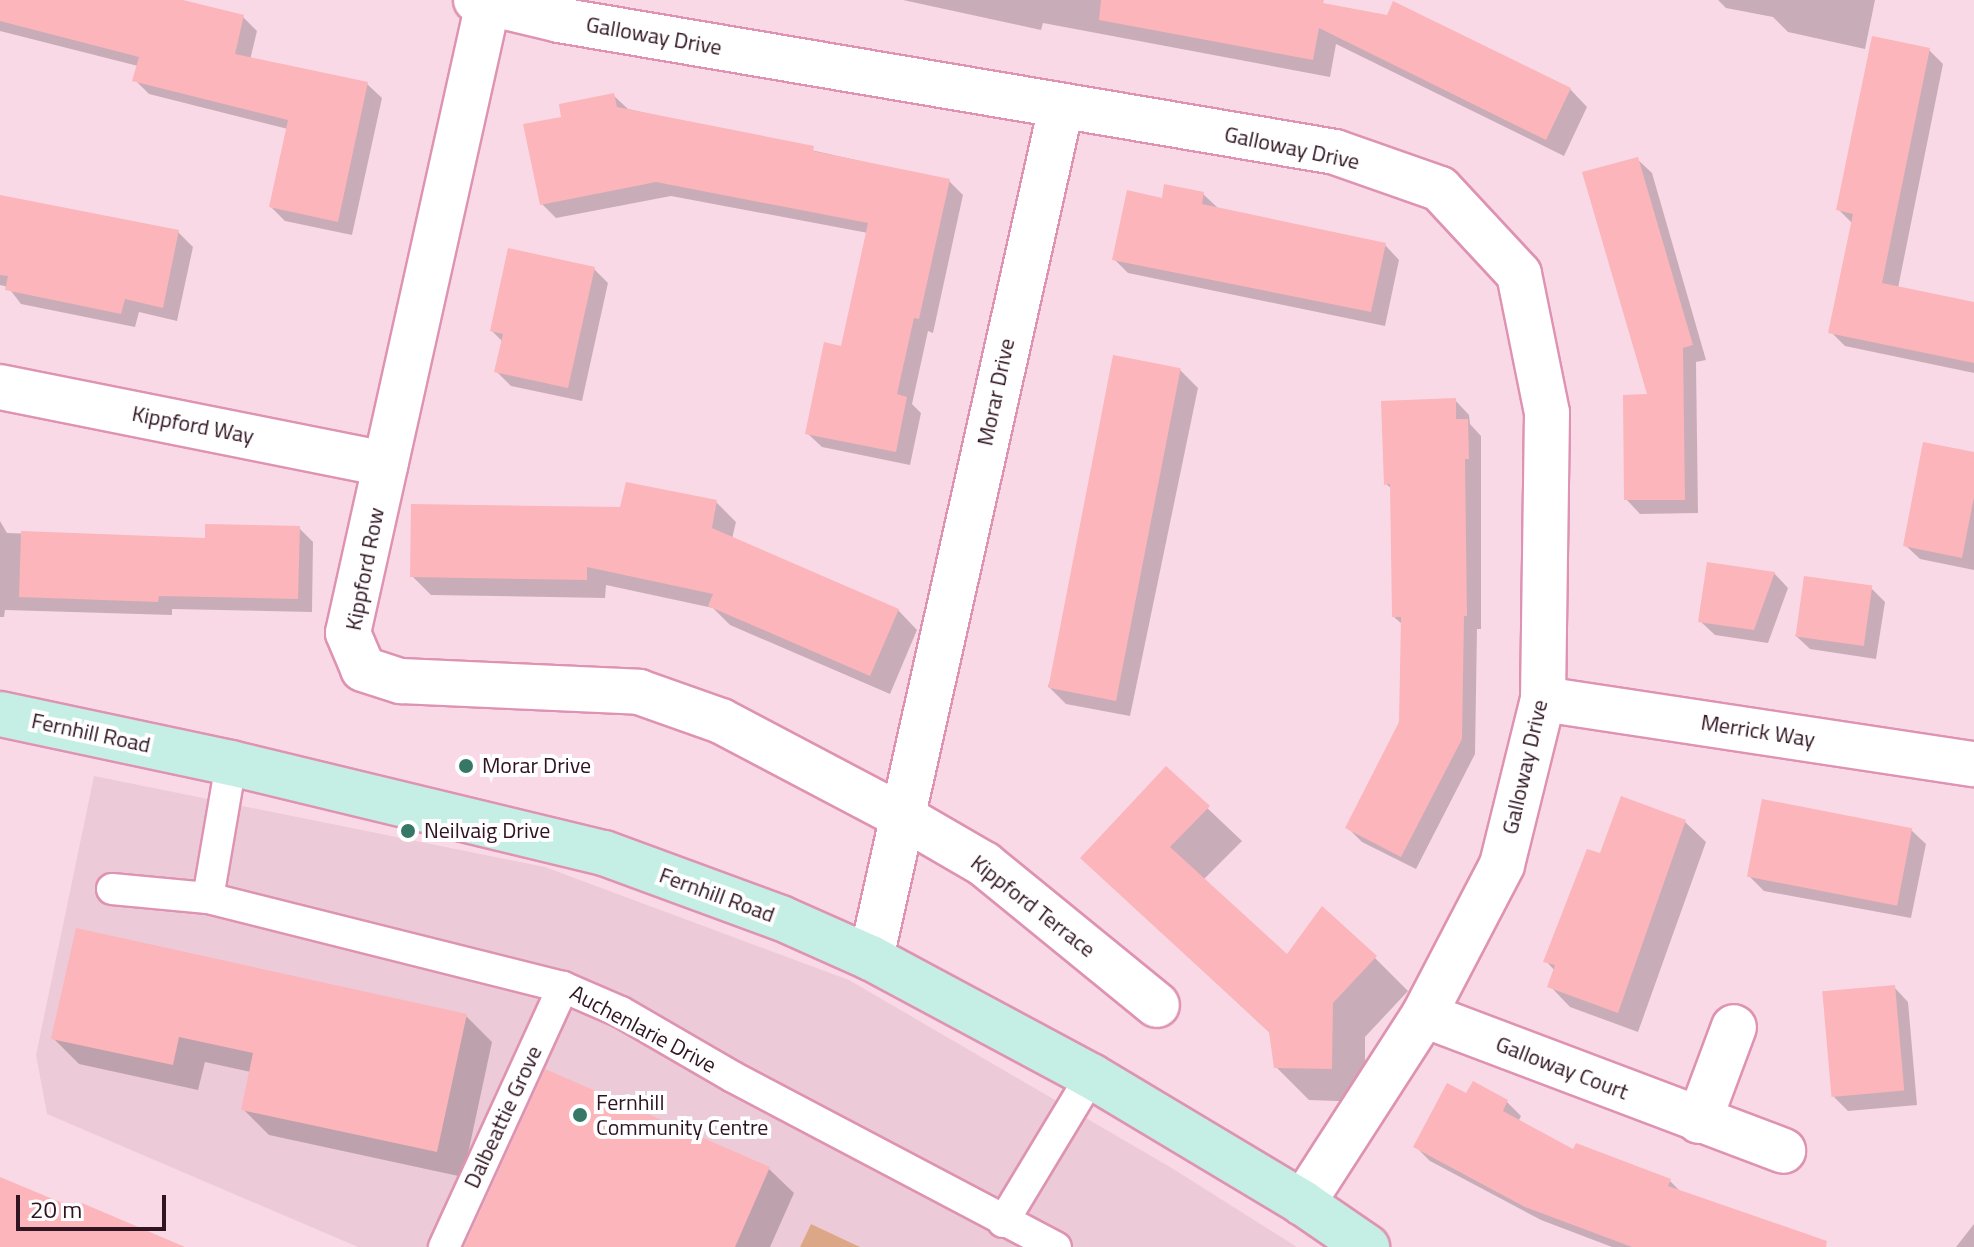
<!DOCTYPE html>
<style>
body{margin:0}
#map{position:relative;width:1974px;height:1247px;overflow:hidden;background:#fad9e6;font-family:"Titillium Web",sans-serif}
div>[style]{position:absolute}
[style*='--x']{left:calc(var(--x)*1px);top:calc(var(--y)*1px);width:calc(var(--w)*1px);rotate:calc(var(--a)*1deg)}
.built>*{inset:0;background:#edcad7}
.green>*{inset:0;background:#dba786}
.shadow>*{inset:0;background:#0003}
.building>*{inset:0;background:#fbb5bb;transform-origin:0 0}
.roads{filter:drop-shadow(2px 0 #de93b2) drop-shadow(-2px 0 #de93b2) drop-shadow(0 2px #de93b2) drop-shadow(0 -2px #de93b2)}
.lane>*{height:30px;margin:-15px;padding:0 15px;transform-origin:15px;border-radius:15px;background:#fff}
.street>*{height:44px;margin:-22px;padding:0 22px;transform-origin:22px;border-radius:22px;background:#fff}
.secondary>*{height:44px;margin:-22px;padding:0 22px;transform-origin:22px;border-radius:22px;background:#c5eee4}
.dots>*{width:22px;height:22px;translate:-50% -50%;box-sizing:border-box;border:4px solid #fff;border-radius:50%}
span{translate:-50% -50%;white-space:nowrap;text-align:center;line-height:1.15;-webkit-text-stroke:8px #fff;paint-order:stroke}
.street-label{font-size:22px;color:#301421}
.poi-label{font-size:22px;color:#301421}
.left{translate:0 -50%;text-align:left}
.scale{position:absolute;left:16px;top:1195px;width:150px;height:36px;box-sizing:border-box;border:4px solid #301421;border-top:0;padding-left:10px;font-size:24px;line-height:28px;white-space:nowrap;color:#301421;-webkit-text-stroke:6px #fff;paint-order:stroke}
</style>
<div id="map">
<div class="built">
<div style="clip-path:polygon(94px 776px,545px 867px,849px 980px,1170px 1167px,1297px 1247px,860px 1247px,811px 1224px,800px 1247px,358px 1247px,47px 1114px,36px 1055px)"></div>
</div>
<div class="green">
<div style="clip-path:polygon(811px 1224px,860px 1247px,800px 1247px)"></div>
</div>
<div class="shadow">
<div style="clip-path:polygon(0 0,178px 0,243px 17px,257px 31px,250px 60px,367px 84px,382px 98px,352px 235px,285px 221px,271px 207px,288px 129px,149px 94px,135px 80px,138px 66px,0 31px)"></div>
<div style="clip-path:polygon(903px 0,1296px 0,1570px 89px,1587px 107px,1564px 156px,1336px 44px,1330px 77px,1043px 23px,1041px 30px)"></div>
<div style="clip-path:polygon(1718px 0,1875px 0,1865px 49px,1788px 32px,1773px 17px,1726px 8px)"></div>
<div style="clip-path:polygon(1929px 50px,1943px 64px,1898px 288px,1974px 304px,1974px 373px,1845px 346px,1831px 332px,1853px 224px,1839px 210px)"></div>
<div style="clip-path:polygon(613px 95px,628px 109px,949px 181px,963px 195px,933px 333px,928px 331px,912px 404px,921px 413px,910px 465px,822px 447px,807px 433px,843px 348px,868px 233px,671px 196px,556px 218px,542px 204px,564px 118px)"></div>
<div style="clip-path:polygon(1637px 159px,1652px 173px,1706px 360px,1696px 362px,1698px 513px,1640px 514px,1626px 499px,1650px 396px)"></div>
<div style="clip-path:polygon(1203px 194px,1218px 208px,1385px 245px,1399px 260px,1385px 326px,1128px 273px,1114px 259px,1163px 200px)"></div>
<div style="clip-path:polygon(0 197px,178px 232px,193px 247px,177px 321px,139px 312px,135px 327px,21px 304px,8px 287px,0 285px)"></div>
<div style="clip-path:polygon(594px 269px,608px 283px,582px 401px,511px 386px,497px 372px,503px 342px,492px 331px)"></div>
<div style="clip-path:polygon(1180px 370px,1198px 388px,1130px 716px,1066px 704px,1048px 686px)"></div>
<div style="clip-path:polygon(1455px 400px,1469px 415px,1470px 424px,1481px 436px,1481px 629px,1477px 629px,1475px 754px,1416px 869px,1362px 842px,1348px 828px,1401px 722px,1403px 625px,1394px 617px,1392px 489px,1386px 484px)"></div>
<div style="clip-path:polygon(1974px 454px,1974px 570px,1920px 559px,1905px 545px)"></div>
<div style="clip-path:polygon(716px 502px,736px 522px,732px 539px,898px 610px,917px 630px,890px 694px,730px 625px,713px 608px,606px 585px,605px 598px,431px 595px,412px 576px)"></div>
<div style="clip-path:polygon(0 521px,7px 533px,207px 540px,299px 528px,313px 542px,312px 612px,172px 609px,172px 615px,5px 610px,4px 617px,0 617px)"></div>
<div style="clip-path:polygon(1774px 573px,1788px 588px,1768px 643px,1715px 635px,1700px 621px)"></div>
<div style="clip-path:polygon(1871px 588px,1885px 602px,1876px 659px,1810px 649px,1795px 635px)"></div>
<div style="clip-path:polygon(1166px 769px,1242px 841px,1203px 880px,1287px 957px,1375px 958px,1408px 991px,1365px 1037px,1365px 1102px,1309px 1100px,1276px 1067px,1271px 1034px,1083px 858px)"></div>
<div style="clip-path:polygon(1685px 822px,1706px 842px,1638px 1032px,1570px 1007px,1550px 986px,1555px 971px,1546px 961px,1602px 856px)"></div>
<div style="clip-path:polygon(1911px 830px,1926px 844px,1911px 918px,1764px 891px,1750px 877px)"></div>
<div style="clip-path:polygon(1894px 987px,1908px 1002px,1917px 1105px,1848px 1111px,1834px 1097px)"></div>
<div style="clip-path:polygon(466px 1016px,492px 1042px,463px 1177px,269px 1135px,243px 1109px,251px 1072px,205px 1062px,198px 1090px,79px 1064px,53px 1038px)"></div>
<div style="clip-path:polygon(546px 1072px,769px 1169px,794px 1193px,770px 1247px,466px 1247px)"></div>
<div style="clip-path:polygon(1474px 1084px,1507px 1102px,1521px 1116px,1518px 1122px,1574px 1152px,1670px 1181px,1681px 1192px,1805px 1247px,1612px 1247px,1541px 1220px,1430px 1161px,1416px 1147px,1467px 1096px)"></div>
<div style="clip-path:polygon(1974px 1224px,1974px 1247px,1956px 1247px)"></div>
</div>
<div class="building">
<div style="clip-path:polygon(0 0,183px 0,244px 15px,235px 54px,368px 82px,338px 222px,269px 207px,288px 120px,132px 81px,139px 57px,0 21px)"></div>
<div style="clip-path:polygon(1101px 0,1324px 0,1323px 3px,1387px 15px,1393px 1px,1571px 88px,1546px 140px,1319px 28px,1313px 60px,1099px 20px)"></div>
<div style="clip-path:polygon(1872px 36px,1930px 48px,1882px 283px,1974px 302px,1974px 363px,1828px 333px,1853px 214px,1836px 210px)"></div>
<div style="clip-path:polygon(614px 93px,617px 107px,814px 146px,813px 151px,950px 179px,919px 319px,914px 318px,897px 394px,907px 397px,896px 452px,805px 434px,824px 342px,841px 346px,868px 223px,656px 182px,540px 205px,523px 124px,561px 117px,559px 104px)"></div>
<div style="clip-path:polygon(1638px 157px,1693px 345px,1683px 348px,1685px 500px,1624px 500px,1623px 395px,1647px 394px,1582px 172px)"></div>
<div style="clip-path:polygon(1164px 184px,1204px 192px,1202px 204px,1386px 243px,1371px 312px,1112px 260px,1127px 190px,1162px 198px)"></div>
<div style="clip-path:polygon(0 195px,179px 230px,163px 308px,125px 299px,121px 314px,5px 290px,8px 276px,0 275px)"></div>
<div style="clip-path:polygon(508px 248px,595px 267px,568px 388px,494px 372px,503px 334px,490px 331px)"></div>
<div style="left:1113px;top:355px;width:69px;height:339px;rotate:11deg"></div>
<div style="clip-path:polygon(1456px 398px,1456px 419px,1468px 419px,1469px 459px,1465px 459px,1467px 616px,1464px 616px,1462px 739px,1401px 857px,1345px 828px,1399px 722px,1401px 617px,1392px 617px,1390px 484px,1384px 485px,1381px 401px)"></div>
<div style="clip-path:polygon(1923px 442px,1974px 452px,1974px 497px,1962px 558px,1903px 546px)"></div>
<div style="clip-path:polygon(626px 482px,717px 500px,712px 528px,899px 609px,870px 676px,708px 606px,713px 594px,587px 567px,587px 580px,410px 577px,411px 504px,620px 507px)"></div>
<div style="clip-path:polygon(205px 524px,300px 526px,298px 599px,159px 596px,158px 602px,19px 597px,21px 531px,205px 538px)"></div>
<div style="clip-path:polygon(1707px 562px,1775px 572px,1754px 630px,1698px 622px)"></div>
<div style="left:1804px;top:576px;width:69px;height:61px;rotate:8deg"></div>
<div style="clip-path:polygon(1166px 766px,1210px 806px,1170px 847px,1287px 954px,1322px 906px,1377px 956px,1333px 1003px,1332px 1069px,1274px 1068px,1269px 1032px,1080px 858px)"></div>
<div style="clip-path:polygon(1621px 796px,1686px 820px,1618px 1013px,1547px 987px,1555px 965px,1543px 962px,1587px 849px,1600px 853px)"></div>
<div style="left:1762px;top:799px;width:153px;height:79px;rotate:11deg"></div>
<div style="clip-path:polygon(76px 928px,467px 1014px,437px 1152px,241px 1110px,253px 1053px,179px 1037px,173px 1065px,51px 1039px)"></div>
<div style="left:1895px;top:985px;width:106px;height:73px;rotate:85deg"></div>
<div style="clip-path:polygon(545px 1069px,770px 1167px,735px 1247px,464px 1247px)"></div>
<div style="clip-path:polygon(1473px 1081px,1508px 1100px,1503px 1111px,1573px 1149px,1576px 1143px,1671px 1179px,1668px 1186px,1827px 1241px,1826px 1247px,1632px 1247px,1525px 1207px,1413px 1147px,1447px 1083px,1466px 1093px)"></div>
<div style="clip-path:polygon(0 1177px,79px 1210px,82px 1203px,185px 1247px,0 1247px)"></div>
</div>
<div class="roads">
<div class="lane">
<div style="--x:112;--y:889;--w:96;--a:5.4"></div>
<div style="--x:208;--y:898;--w:366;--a:14.1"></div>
<div style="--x:563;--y:987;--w:63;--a:23.3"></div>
<div style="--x:621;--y:1012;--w:129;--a:30.1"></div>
<div style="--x:733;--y:1077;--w:365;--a:27.8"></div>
<div style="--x:208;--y:898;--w:137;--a:-80.3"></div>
<div style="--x:1003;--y:1222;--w:170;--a:-58.9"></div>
<div style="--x:444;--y:1247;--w:286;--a:-65.4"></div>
</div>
<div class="street">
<div style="--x:476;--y:0;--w:85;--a:13.5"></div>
<div style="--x:559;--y:20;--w:787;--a:9.65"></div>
<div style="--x:1335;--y:152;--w:111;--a:19.4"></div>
<div style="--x:1440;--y:189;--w:116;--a:47.1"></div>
<div style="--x:1519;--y:274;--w:142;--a:78.6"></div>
<div style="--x:1547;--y:413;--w:286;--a:90.8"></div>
<div style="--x:1543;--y:699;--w:171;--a:103.9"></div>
<div style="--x:1502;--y:865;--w:169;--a:117.5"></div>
<div style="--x:1424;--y:1015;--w:224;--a:122.8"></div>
<div style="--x:488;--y:3;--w:645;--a:102.53"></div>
<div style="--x:348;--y:633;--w:39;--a:67"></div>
<div style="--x:363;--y:669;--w:40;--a:18"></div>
<div style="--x:401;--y:681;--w:238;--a:2.6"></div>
<div style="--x:639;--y:692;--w:87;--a:19.5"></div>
<div style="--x:721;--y:721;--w:206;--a:27.8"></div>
<div style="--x:903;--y:817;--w:94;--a:30.1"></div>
<div style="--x:984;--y:864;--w:223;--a:39.2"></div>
<div style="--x:0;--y:387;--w:393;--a:11.3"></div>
<div style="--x:1543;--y:699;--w:436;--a:8.6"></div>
<div style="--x:871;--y:958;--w:872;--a:-77.41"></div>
<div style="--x:1424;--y:1015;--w:384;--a:20.7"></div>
<div style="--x:1699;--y:1121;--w:100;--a:-69.6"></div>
</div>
<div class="secondary">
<div style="--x:0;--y:714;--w:236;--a:12"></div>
<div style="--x:231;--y:763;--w:384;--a:13.6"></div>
<div style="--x:604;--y:853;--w:189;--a:20.2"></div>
<div style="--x:781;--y:918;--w:98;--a:24"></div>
<div style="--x:871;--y:958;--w:250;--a:28.2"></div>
<div style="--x:1091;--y:1076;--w:247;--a:30.9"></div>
<div style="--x:1303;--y:1203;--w:78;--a:34.5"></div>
</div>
</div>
<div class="dots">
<div style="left:466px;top:766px;background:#367766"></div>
<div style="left:408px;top:831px;background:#367766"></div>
<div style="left:580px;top:1115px;background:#367766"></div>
</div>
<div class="street-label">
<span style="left:654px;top:36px;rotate:10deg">Galloway Drive</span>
<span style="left:1292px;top:148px;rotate:12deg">Galloway Drive</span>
<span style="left:996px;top:392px;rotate:-78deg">Morar Drive</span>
<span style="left:193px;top:425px;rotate:11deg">Kippford Way</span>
<span style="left:365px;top:569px;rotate:-79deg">Kippford Row</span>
<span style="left:1758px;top:731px;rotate:9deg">Merrick Way</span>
<span style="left:91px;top:733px;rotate:12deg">Fernhill Road</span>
<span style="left:1525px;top:767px;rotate:-77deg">Galloway Drive</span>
<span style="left:717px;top:895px;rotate:20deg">Fernhill Road</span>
<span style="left:1033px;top:906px;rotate:38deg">Kippford Terrace</span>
<span style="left:643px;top:1029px;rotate:28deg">Auchenlarie Drive</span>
<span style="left:1562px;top:1068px;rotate:21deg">Galloway Court</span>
<span style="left:503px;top:1117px;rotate:-65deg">Dalbeattie Grove</span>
</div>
<div class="poi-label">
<span class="left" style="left:482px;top:766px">Morar Drive</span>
<span class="left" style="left:424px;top:831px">Neilvaig Drive</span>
<span class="left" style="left:596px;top:1115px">Fernhill<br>Community Centre</span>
</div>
<div class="scale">20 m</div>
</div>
